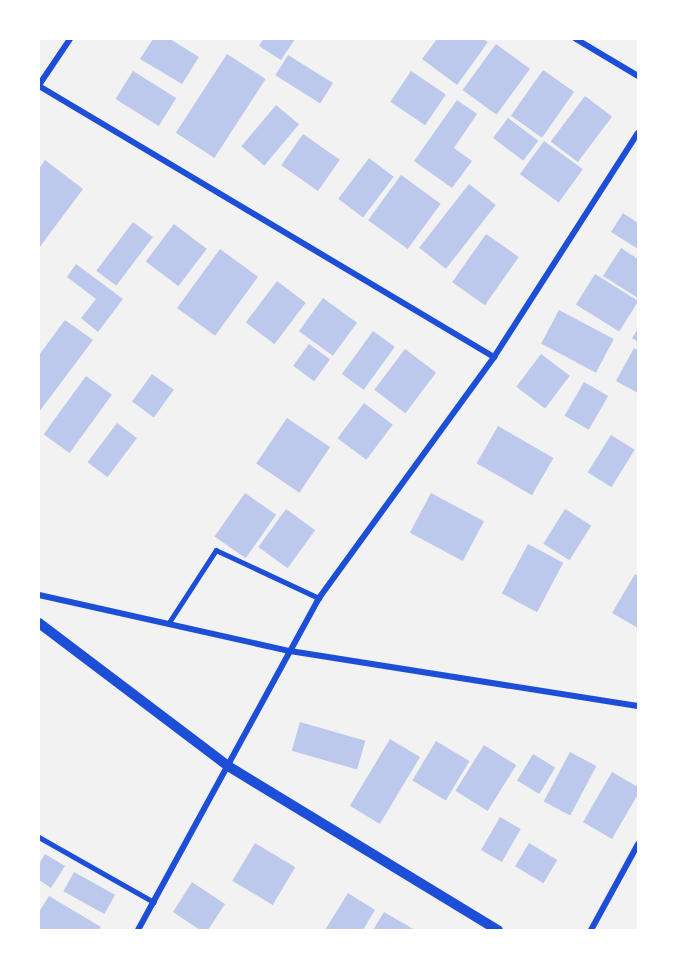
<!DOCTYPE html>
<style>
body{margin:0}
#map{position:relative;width:677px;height:969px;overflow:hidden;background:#f2f2f2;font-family:Raleway,sans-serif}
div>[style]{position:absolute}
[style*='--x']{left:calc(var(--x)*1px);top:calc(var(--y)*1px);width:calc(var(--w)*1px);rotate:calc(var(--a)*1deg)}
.building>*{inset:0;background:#bdc9ec;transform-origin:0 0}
.service>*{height:4.5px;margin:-2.25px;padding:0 2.25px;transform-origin:2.25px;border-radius:2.25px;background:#1d4ed8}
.minor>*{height:6px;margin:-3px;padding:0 3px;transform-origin:3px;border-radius:3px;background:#1d4ed8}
.tertiary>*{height:10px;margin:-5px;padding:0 5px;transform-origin:5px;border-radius:5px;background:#1d4ed8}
span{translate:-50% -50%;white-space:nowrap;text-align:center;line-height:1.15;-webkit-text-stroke:6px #fff;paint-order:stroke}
.frame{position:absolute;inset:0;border:40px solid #fff;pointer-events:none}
</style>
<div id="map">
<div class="building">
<div style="clip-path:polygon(153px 39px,170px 39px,199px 57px,182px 84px,140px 59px)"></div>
<div style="clip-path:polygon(263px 39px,295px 39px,281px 60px,259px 46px)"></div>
<div style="clip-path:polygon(437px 39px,483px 39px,488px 42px,457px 85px,422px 59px)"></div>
<div style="left:496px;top:44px;width:42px;height:57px;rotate:36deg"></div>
<div style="left:227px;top:54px;width:46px;height:94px;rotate:33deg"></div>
<div style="left:288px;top:55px;width:53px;height:24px;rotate:32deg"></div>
<div style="left:543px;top:70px;width:38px;height:56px;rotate:35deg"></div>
<div style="left:133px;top:71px;width:51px;height:33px;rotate:32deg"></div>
<div style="left:411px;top:71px;width:42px;height:37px;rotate:34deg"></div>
<div style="left:585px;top:96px;width:34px;height:57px;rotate:37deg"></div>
<div style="clip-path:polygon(457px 100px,477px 114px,454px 148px,472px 161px,452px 188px,414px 161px)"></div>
<div style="left:276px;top:105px;width:30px;height:54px;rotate:40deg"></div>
<div style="left:508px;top:118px;width:38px;height:25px;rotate:37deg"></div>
<div style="left:303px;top:134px;width:45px;height:38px;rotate:35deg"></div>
<div style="left:544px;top:141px;width:48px;height:41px;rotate:36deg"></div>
<div style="left:369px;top:158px;width:31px;height:51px;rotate:37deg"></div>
<div style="clip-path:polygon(45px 160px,83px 189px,39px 248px,39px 169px)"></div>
<div style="left:401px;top:175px;width:49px;height:56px;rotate:36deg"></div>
<div style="left:469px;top:184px;width:34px;height:81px;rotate:38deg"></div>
<div style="clip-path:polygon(623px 213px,638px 223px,638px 249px,611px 232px)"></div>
<div style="left:133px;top:222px;width:25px;height:61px;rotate:37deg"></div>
<div style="left:174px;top:224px;width:41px;height:47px;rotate:37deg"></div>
<div style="left:486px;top:234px;width:40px;height:59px;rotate:35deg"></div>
<div style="clip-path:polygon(621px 248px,638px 259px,638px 298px,603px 276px)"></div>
<div style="left:220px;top:249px;width:47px;height:73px;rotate:36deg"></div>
<div style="clip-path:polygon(76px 264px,123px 299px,98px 332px,81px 318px,96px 299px,67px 277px)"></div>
<div style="left:595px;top:274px;width:51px;height:36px;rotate:32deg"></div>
<div style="left:277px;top:281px;width:36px;height:52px;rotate:37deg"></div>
<div style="left:323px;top:298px;width:42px;height:41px;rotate:36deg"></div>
<div style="left:559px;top:310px;width:62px;height:38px;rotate:28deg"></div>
<div style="clip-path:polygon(65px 320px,93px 340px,39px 412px,39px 355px)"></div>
<div style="clip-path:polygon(638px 329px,638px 342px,632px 338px)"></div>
<div style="left:373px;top:331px;width:27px;height:53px;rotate:36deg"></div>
<div style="left:309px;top:344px;width:26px;height:27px;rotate:36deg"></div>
<div style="clip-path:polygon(634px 348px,638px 350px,638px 393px,616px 381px)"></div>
<div style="left:405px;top:349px;width:39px;height:51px;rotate:37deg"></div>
<div style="left:541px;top:354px;width:36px;height:41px;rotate:37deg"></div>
<div style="left:152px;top:374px;width:27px;height:34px;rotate:36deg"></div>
<div style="left:86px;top:376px;width:32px;height:72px;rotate:36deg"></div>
<div style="left:584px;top:382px;width:28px;height:39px;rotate:30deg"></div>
<div style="left:364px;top:403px;width:36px;height:44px;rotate:37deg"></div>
<div style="left:287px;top:418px;width:52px;height:55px;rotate:34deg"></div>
<div style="left:117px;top:423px;width:25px;height:49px;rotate:37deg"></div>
<div style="left:498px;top:426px;width:64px;height:43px;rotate:30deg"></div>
<div style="left:611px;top:435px;width:28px;height:44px;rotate:32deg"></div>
<div style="left:245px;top:493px;width:38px;height:53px;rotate:35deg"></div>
<div style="left:431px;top:493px;width:60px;height:45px;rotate:28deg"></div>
<div style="left:286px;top:509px;width:36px;height:47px;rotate:36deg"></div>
<div style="left:565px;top:509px;width:31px;height:41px;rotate:32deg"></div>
<div style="left:528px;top:544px;width:40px;height:56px;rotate:28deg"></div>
<div style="clip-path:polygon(635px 574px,638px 576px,638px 628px,612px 613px)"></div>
<div style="left:300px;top:722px;width:68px;height:30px;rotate:16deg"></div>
<div style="left:390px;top:739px;width:35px;height:78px;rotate:31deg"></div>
<div style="left:436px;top:741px;width:39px;height:46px;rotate:31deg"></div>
<div style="left:484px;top:745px;width:38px;height:54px;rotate:32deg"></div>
<div style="left:570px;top:752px;width:30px;height:56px;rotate:28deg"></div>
<div style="left:533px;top:754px;width:26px;height:31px;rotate:31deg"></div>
<div style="clip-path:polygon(612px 772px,638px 787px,638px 794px,612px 839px,583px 822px)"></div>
<div style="left:500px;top:817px;width:24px;height:38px;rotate:30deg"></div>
<div style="left:255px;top:843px;width:47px;height:44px;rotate:31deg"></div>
<div style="left:529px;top:843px;width:33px;height:27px;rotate:31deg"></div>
<div style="clip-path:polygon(45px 854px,65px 866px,51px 888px,39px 880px,39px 864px)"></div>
<div style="left:74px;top:872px;width:47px;height:22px;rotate:29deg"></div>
<div style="clip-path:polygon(192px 882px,225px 904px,208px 930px,200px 930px,173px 912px)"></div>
<div style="clip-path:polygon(348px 893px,375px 910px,363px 930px,325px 930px)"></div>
<div style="clip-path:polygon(49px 896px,101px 927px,99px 930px,39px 930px,39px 912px)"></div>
<div style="clip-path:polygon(384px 912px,415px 930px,373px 930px)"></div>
</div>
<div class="service">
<div style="--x:168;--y:624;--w:88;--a:-57"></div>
<div style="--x:216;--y:550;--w:114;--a:25"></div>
<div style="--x:39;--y:837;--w:132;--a:29.5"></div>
</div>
<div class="minor">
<div style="--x:576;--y:39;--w:72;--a:30.8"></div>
<div style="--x:39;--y:85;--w:55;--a:-56"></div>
<div style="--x:39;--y:86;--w:530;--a:30.78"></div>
<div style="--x:39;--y:595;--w:257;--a:12.6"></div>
<div style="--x:290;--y:651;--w:352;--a:9"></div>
<div style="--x:138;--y:930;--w:378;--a:-61.4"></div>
<div style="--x:319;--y:598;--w:298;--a:-54"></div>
<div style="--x:494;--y:357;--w:266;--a:-57.3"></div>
<div style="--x:591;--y:930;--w:98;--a:-61.3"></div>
</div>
<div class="tertiary">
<div style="--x:39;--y:623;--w:237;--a:37.1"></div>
<div style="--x:228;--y:766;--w:316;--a:31.3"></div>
</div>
<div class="frame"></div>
</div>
